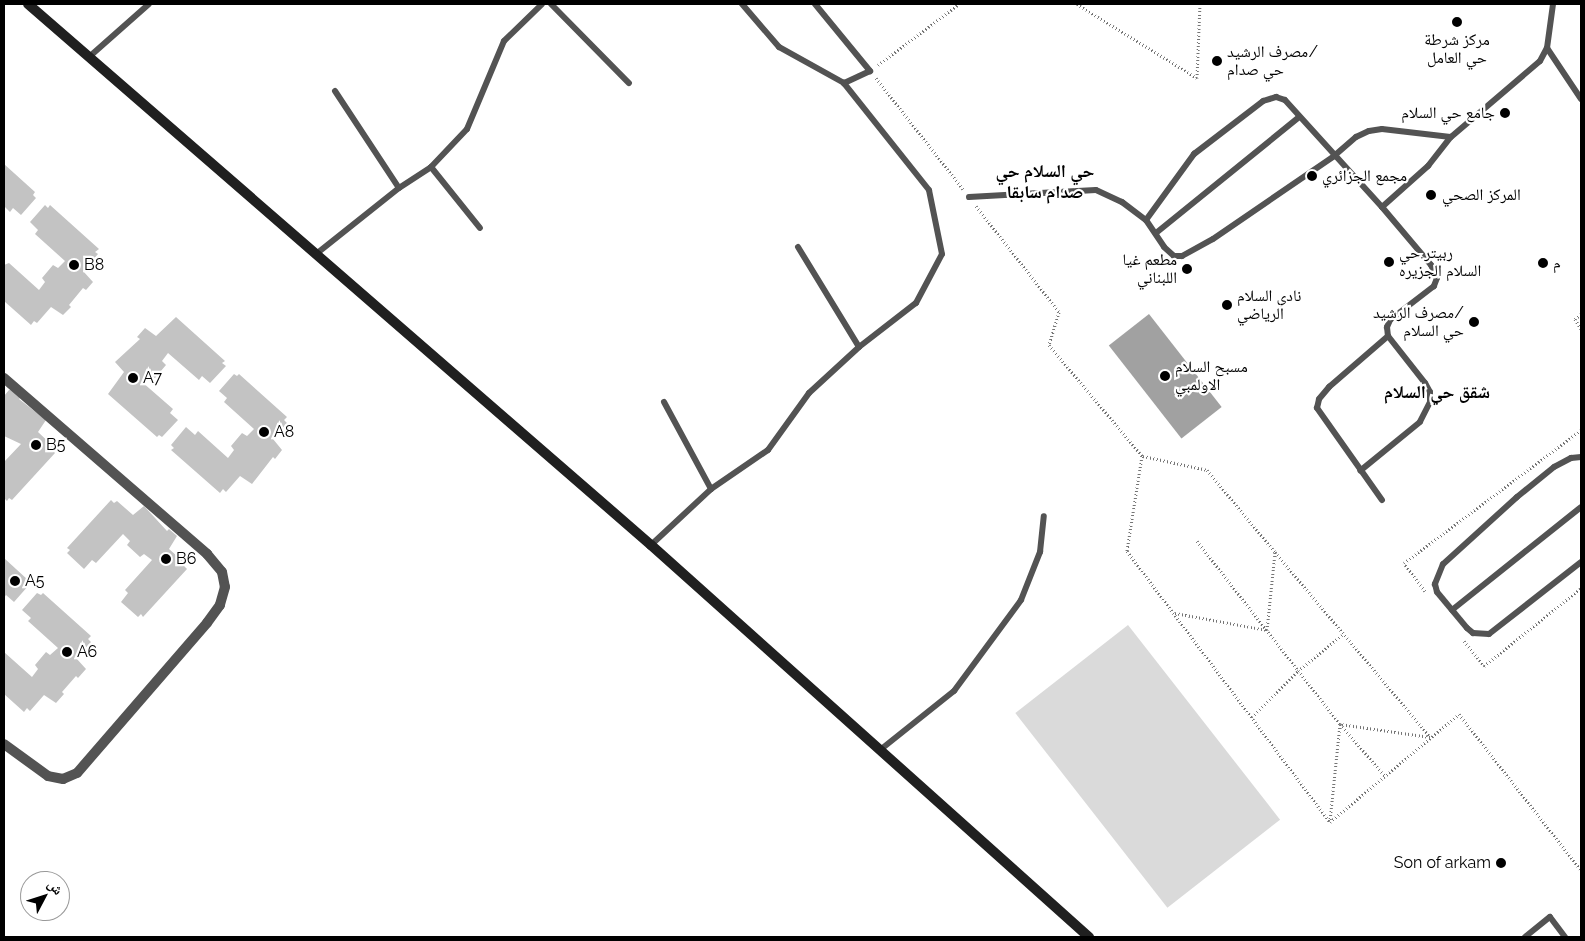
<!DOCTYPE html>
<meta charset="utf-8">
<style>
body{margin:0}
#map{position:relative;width:1585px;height:941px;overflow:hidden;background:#fff;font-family:Raleway,"Noto Naskh Arabic",sans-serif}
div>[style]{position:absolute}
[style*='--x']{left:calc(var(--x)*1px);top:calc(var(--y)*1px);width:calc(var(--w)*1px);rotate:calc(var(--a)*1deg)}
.green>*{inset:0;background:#dadada;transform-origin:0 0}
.water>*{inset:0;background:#a1a1a1;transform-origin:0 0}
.building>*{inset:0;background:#c3c3c3}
.path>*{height:3px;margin-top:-1.5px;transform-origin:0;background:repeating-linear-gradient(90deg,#757575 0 1px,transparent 0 3.5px)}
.lane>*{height:6px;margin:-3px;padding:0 3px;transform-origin:3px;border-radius:3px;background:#535353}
.street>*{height:10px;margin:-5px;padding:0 5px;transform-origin:5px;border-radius:5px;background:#535353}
.secondary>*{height:10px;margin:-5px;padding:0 5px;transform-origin:5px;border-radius:5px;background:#202020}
.dots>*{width:14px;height:14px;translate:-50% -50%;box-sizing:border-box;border:2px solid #fff;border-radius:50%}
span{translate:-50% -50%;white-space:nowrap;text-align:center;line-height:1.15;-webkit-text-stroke:4.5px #fff;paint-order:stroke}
.poi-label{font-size:16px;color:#000}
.left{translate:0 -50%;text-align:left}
.right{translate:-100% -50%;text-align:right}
.neighbourhood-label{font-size:18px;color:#000;font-weight:700}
.frame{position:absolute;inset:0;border:5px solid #000;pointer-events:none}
.north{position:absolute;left:20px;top:871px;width:50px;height:50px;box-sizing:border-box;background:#fff;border:1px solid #999;border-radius:50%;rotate:50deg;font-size:14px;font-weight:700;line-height:20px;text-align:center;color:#000}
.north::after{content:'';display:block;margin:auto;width:18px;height:22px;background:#000;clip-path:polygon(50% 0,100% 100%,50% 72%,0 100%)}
</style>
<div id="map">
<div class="green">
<div style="left:1128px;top:625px;width:247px;height:143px;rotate:52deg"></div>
</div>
<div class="water">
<div style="left:1149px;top:314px;width:118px;height:51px;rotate:52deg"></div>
</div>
<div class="building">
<div style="clip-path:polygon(4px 164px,35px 192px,33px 195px,36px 198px,21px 215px,13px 208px,10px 212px,4px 206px)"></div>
<div style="clip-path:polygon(45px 205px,48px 208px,50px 205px,99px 249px,95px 252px,98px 254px,83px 271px,93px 282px,86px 290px,83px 288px,69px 305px,71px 307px,63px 315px,51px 307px,37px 323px,34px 321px,31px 325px,4px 301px,4px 265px,9px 263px,39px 290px,45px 282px,42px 278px,53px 265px,58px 268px,65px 261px,35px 234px,38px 230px,30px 222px)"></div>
<div style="clip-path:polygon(176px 317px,225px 361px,222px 363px,226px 366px,210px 383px,202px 376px,199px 380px,168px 353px,162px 361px,166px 365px,155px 378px,150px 375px,142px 382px,173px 409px,170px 413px,178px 420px,162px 437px,159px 435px,157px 437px,108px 394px,124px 372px,115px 362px,140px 339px,137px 337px,145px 328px,156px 336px)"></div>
<div style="clip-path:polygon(234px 374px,237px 376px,239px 374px,287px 417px,284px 420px,287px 423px,273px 439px,282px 450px,275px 459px,273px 457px,252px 484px,240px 476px,226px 492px,223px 489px,220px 493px,171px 450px,174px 448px,171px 445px,186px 427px,195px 435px,198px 431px,228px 458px,234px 450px,231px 446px,242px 433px,247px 436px,254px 429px,224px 402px,227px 398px,219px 391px)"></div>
<div style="clip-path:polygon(9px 390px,13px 390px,21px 397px,19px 399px,46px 420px,38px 432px,54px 447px,51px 449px,55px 453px,12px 500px,9px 498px,7px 501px,4px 498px,4px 462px,21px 444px,4px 436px,4px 396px)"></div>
<div style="clip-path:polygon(111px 500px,114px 503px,117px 501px,133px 515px,144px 506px,167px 531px,169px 529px,177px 536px,169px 549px,185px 563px,183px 565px,187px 569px,143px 617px,141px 614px,138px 617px,121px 602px,128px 593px,125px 590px,152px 560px,144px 554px,140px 557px,127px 545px,130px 541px,123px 534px,96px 563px,92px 560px,84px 569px,67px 553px,70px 550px,67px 548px)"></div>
<div style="clip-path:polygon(4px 558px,28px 580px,26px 582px,29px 585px,14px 602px,6px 595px,4px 598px)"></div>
<div style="clip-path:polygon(37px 593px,41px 595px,43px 593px,91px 636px,88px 639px,91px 642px,76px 658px,86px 669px,78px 678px,76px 676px,62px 692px,64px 694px,56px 703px,44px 695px,30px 711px,27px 708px,24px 712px,4px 694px,4px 652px,32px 677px,38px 669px,35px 665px,46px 652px,50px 655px,58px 648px,28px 621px,31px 618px,22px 610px)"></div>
</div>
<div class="path">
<div style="--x:1077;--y:4;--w:141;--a:31.7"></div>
<div style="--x:1197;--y:78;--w:74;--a:-87.7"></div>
<div style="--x:878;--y:65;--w:101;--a:-37"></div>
<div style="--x:876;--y:78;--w:141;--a:51.9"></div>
<div style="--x:976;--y:206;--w:135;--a:51.9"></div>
<div style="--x:1059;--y:312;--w:34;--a:107"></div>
<div style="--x:1049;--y:345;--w:145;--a:50"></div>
<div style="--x:1142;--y:456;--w:96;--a:99"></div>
<div style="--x:1127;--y:551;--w:339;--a:53.2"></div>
<div style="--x:1330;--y:822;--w:168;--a:-39.9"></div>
<div style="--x:1459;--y:714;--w:198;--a:52"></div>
<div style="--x:1581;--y:314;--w:8;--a:140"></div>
<div style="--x:1575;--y:319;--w:12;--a:59"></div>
<div style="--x:1143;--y:456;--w:66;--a:12.3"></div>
<div style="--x:1207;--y:470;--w:107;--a:50.3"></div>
<div style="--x:1197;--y:541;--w:232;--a:52"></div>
<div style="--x:1340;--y:724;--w:69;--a:49.1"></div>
<div style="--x:1425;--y:591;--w:35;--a:-127"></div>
<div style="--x:1404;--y:563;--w:221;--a:-36.9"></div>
<div style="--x:1175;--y:613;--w:94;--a:10.5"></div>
<div style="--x:1267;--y:630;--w:78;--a:-84.1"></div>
<div style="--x:1275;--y:552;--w:241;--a:50"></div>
<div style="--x:1430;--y:737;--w:91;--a:-171.8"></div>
<div style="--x:1340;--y:724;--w:98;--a:95.9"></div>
<div style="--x:1464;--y:641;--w:32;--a:51"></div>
<div style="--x:1484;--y:666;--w:124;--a:-38.8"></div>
<div style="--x:1252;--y:717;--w:65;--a:-45"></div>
<div style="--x:1298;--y:671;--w:57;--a:-39.3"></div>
</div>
<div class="lane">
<div style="--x:551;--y:4;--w:111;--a:45.4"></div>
<div style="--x:815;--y:4;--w:87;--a:50.6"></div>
<div style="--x:870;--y:71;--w:29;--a:155"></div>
<div style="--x:1547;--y:48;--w:61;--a:56.3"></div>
<div style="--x:89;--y:57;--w:80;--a:-41.5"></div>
<div style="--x:335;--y:91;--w:116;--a:56.6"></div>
<div style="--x:431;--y:167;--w:78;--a:51.2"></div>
<div style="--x:969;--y:197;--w:127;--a:-3.2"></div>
<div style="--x:1096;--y:190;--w:29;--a:25"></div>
<div style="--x:1122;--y:202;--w:30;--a:37"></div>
<div style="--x:1146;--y:220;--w:32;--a:56"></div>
<div style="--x:1164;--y:247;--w:13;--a:42"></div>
<div style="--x:1174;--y:256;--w:8;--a:0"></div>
<div style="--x:1182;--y:256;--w:35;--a:-29"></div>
<div style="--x:1213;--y:239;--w:147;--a:-34.4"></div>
<div style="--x:1334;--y:156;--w:29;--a:-41"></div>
<div style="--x:1356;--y:137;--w:14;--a:-25"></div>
<div style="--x:1369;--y:131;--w:13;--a:-9"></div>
<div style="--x:1382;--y:129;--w:69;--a:6.6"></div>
<div style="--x:1451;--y:137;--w:117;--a:-40.5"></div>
<div style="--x:1540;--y:61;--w:15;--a:-62"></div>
<div style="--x:1547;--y:48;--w:44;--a:-82.2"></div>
<div style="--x:1382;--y:207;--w:62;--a:-41.7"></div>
<div style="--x:1428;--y:166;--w:37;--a:-52"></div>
<div style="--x:1146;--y:220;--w:82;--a:-54"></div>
<div style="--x:1194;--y:154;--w:87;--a:-37.5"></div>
<div style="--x:1263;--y:101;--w:14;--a:-17"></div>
<div style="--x:1276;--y:97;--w:9;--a:18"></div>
<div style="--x:1285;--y:100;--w:144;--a:47.8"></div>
<div style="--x:1382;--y:207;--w:76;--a:49.8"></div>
<div style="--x:1431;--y:265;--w:14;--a:65"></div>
<div style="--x:1437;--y:278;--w:9;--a:111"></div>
<div style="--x:1434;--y:286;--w:56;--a:142.3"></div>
<div style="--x:1390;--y:320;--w:8;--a:113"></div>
<div style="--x:1387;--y:327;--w:9;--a:84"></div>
<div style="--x:1388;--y:336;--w:60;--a:51.8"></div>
<div style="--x:1425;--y:383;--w:10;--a:61"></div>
<div style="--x:1430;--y:392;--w:10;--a:90"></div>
<div style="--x:1430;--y:402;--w:22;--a:117"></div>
<div style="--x:1420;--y:422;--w:77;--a:140.8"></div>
<div style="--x:1156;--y:233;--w:184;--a:-39"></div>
<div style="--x:798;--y:247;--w:117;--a:58.6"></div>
<div style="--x:316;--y:254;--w:106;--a:-38.5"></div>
<div style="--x:399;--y:188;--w:38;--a:-33"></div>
<div style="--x:431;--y:167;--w:52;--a:-46.5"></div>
<div style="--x:467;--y:129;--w:95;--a:-67.2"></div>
<div style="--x:504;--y:41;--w:53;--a:-44.2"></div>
<div style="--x:664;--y:402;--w:99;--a:61.6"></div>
<div style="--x:1581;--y:457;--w:10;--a:174"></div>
<div style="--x:1571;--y:458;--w:19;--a:152"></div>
<div style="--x:1554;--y:467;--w:48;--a:141"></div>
<div style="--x:1517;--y:497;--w:100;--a:137.8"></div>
<div style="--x:1443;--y:564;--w:22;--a:112"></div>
<div style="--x:1435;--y:584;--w:8;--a:76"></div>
<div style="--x:1437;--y:592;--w:47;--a:50.2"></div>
<div style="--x:1467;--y:628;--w:8;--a:40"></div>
<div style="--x:1473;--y:633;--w:16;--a:4"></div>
<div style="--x:1489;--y:634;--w:117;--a:-38"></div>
<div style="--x:1382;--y:500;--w:113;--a:-125.2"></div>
<div style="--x:1317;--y:408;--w:9;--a:-77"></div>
<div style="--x:1319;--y:399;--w:16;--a:-50"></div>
<div style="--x:1329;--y:387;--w:78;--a:-40.8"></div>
<div style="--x:651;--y:545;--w:82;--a:-43"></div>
<div style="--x:711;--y:489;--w:69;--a:-34.4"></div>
<div style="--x:768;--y:450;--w:70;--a:-54.3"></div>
<div style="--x:809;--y:393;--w:68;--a:-42.6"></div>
<div style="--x:859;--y:347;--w:72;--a:-37.7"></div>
<div style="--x:916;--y:303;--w:55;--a:-62"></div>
<div style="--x:942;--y:254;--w:65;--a:-101.5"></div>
<div style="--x:929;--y:190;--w:137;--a:-128.5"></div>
<div style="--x:844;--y:83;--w:74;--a:-151"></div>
<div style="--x:779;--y:47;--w:57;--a:-130.7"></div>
<div style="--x:1452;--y:610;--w:165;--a:-38.6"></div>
<div style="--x:880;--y:750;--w:95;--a:-38.6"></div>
<div style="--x:954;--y:691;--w:113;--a:-53.6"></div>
<div style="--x:1021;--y:600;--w:52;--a:-68.4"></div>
<div style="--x:1040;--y:552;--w:36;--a:-84"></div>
<div style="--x:1525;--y:937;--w:32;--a:-39"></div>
<div style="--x:1550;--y:917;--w:25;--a:53"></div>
</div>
<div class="street">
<div style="--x:4;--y:378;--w:269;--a:40.9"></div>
<div style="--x:207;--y:554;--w:23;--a:50"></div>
<div style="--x:222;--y:572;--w:15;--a:79"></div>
<div style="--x:225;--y:587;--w:19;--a:106"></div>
<div style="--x:220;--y:605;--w:22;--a:126"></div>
<div style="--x:207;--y:623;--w:198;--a:130.9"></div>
<div style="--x:77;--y:773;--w:15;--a:157"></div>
<div style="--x:63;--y:779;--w:15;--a:-169"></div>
<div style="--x:48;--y:776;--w:54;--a:-144"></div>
</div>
<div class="secondary">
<div style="--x:28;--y:4;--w:825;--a:40.97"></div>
<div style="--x:651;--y:545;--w:588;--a:41.83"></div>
</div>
<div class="dots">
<div style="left:1457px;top:22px;background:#000"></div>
<div style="left:1217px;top:61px;background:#000"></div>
<div style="left:1505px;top:113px;background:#000"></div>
<div style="left:1312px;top:176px;background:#000"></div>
<div style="left:1431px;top:195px;background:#000"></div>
<div style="left:1389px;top:262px;background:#000"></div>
<div style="left:1543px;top:263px;background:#000"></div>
<div style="left:74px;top:265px;background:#000"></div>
<div style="left:1187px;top:269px;background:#000"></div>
<div style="left:1227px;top:305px;background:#000"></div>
<div style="left:1474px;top:322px;background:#000"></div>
<div style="left:1165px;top:376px;background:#000"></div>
<div style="left:133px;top:378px;background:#000"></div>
<div style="left:264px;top:432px;background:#000"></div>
<div style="left:36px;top:445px;background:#000"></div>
<div style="left:166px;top:559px;background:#000"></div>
<div style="left:15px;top:581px;background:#000"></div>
<div style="left:67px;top:652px;background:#000"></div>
<div style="left:1501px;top:863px;background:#000"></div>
</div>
<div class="poi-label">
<span style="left:1457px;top:49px">مركز شرطة<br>حي العامل</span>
<span class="left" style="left:1227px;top:61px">مصرف الرشيد/<br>حي صدام</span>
<span class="right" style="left:1495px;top:113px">جامع حي السلام</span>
<span class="left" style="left:1322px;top:176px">مجمع الجزائري</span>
<span class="left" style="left:1442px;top:195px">المركز الصحي</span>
<span class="left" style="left:1399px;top:262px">ربيتر حي<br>السلام الجزيره</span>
<span class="right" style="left:1177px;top:269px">مطعم غيا<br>اللبناني</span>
<span class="left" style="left:1553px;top:263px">م</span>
<span class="left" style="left:84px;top:265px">B8</span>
<span class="left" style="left:1237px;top:305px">نادي السلام<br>الرياضي</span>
<span class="right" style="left:1464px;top:322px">مصرف الرشيد/<br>حي السلام</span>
<span class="left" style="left:1175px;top:376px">مسبح السلام<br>الاولمبي</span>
<span class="left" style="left:143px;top:378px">A7</span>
<span class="left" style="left:274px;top:432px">A8</span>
<span class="left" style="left:46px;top:445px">B5</span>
<span class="left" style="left:176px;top:559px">B6</span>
<span class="left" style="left:25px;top:581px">A5</span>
<span class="left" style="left:77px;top:652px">A6</span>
<span class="right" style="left:1491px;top:863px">Son of arkam</span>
</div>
<div class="neighbourhood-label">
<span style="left:1045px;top:182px">حي السلام حي<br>صدام سابقا</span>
<span style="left:1437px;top:392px">شقق حي السلام</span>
</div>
<div class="frame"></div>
<div class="north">ش</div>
</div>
